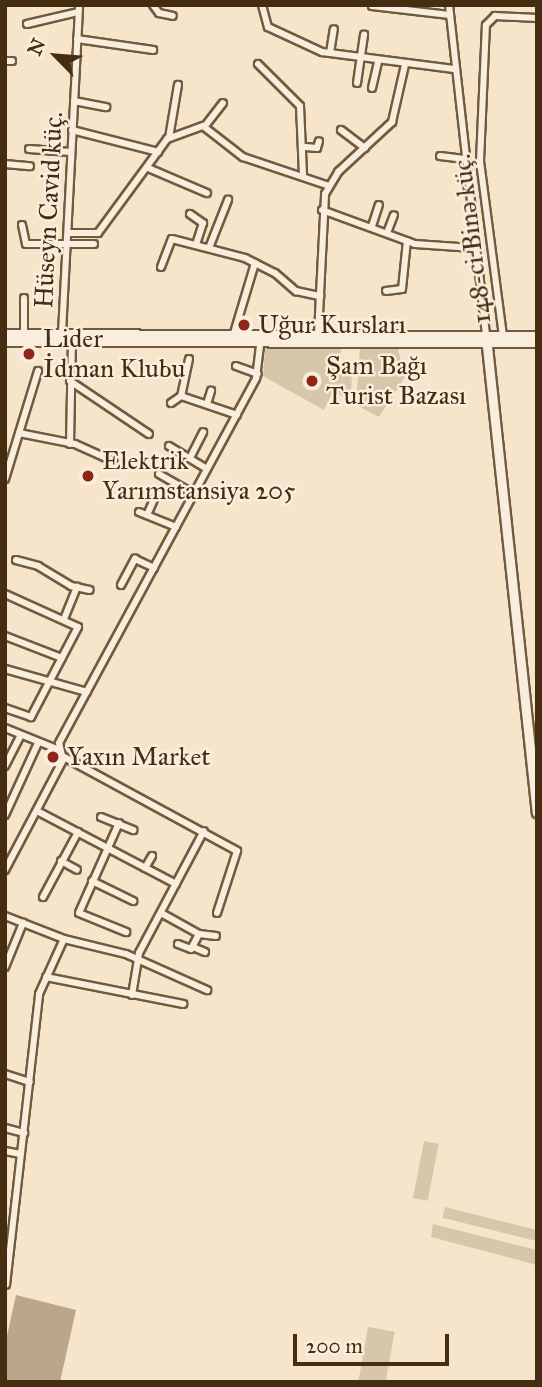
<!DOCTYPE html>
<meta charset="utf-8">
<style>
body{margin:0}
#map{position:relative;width:542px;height:1387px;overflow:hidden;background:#f6e5ca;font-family:"IM FELL Great Primer",serif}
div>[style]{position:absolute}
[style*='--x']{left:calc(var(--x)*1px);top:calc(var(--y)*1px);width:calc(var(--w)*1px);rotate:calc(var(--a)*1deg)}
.green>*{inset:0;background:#d8c6aa;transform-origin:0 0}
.water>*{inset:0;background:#b9a68b}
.roads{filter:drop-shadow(2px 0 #705b3e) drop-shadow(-2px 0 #705b3e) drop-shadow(0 2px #705b3e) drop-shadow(0 -2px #705b3e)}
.street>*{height:6px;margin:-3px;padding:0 3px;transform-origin:3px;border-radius:3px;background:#f9eedd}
.secondary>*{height:9px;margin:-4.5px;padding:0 4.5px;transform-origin:4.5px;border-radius:4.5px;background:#f9eedd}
.dots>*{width:19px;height:19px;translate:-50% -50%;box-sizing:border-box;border:4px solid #f9eedd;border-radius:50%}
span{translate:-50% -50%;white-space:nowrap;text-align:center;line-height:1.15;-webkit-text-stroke:5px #f9eedd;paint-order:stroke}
.street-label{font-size:26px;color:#442d10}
.poi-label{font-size:26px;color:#442d10}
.left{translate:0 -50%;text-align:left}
.frame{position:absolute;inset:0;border:7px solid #442d10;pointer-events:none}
.north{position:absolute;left:21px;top:21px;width:70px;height:70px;-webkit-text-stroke:5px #f9eedd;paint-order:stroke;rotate:295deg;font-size:19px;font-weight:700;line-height:28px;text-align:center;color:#442d10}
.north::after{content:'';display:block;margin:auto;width:24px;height:32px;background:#442d10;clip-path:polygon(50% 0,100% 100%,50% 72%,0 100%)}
.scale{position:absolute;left:293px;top:1334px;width:156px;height:32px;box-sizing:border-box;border:4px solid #442d10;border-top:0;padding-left:9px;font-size:21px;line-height:24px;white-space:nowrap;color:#442d10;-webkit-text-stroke:5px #f9eedd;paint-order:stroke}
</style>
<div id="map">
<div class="green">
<div style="clip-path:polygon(265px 347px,341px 348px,339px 368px,352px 369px,351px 398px,332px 393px,324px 410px,263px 376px)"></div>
<div style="clip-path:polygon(360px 347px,398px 349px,405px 377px,379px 417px,356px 405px)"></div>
<div style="left:424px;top:1141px;width:15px;height:58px;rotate:11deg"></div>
<div style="left:445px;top:1207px;width:95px;height:11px;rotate:14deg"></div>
<div style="clip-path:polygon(433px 1224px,537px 1250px,537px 1265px,431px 1237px)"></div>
<div style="left:368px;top:1327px;width:27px;height:56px;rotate:10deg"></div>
</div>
<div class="water">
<div style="clip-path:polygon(16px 1295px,76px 1310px,60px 1382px,5px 1382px,5px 1345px)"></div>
</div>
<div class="roads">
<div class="street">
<div style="--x:153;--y:5;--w:10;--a:53"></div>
<div style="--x:159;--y:13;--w:14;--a:12"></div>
<div style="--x:262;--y:5;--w:23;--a:75"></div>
<div style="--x:268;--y:27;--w:60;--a:24.8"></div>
<div style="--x:322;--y:52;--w:133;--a:7.3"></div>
<div style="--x:449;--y:5;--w:333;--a:83.6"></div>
<div style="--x:372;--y:6;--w:78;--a:6.7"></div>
<div style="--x:27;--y:24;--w:52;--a:-13.2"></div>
<div style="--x:77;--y:39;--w:77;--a:8.2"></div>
<div style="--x:330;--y:53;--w:24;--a:-81"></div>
<div style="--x:5;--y:61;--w:7;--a:0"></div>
<div style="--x:258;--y:64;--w:59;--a:45"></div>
<div style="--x:300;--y:106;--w:70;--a:87.5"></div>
<div style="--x:357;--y:83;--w:49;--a:-81.7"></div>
<div style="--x:372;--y:88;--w:28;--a:-77"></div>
<div style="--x:74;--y:101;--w:33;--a:11"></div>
<div style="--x:205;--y:126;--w:29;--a:-52"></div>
<div style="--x:72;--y:130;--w:89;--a:14.3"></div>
<div style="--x:341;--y:130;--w:30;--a:37"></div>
<div style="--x:169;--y:138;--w:54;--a:-80.4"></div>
<div style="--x:305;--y:147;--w:12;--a:5"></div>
<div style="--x:317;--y:148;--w:7;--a:-74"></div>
<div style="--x:29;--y:149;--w:42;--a:4.1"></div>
<div style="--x:440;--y:156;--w:23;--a:7"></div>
<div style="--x:5;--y:164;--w:25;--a:5"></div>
<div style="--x:148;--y:168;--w:64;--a:23"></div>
<div style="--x:322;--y:210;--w:99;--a:20.1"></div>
<div style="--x:415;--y:244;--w:58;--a:3.9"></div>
<div style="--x:190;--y:214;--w:16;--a:35"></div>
<div style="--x:203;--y:223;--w:23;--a:108"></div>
<div style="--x:22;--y:225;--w:19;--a:78"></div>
<div style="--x:26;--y:244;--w:68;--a:0"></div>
<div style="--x:372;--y:226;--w:22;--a:-72"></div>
<div style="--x:68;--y:233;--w:30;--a:0"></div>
<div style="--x:98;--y:233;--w:117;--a:-53.7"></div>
<div style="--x:167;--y:139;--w:38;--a:-20"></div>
<div style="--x:203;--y:126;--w:51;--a:37.8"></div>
<div style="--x:243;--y:157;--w:91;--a:18.6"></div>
<div style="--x:387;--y:233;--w:19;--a:-69"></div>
<div style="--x:209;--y:248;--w:52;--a:-68.4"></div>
<div style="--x:161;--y:267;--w:30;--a:-69"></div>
<div style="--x:172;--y:239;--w:75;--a:14.6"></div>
<div style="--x:245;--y:258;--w:34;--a:27"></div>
<div style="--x:275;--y:273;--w:28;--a:41"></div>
<div style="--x:296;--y:291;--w:25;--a:12"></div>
<div style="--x:386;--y:291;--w:16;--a:-7"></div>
<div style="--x:402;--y:289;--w:48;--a:-84.1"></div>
<div style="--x:24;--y:298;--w:36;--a:90"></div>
<div style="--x:62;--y:333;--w:328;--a:-87"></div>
<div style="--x:234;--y:333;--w:73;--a:-73.3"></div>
<div style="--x:318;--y:334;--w:140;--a:-87.1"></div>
<div style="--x:325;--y:194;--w:26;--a:-59"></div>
<div style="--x:338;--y:172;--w:74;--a:-42.8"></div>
<div style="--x:392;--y:122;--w:58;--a:-77.2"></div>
<div style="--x:503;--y:336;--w:177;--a:-97.5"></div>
<div style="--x:480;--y:161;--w:136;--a:-87.5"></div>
<div style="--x:486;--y:25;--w:13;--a:-45"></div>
<div style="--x:495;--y:16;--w:42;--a:2.7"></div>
<div style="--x:189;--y:359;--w:38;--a:102"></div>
<div style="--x:181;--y:396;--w:59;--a:18.7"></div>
<div style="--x:236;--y:366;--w:23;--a:20"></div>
<div style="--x:70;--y:381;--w:95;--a:33.9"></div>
<div style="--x:171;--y:403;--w:12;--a:-35"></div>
<div style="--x:207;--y:404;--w:14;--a:-73"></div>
<div style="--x:19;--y:433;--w:57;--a:11.1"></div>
<div style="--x:75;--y:444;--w:42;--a:24.1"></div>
<div style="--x:70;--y:444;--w:104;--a:-88.9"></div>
<div style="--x:169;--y:446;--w:44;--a:31.2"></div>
<div style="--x:190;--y:458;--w:29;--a:-63"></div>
<div style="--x:159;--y:474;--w:40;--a:29.7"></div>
<div style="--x:5;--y:479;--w:113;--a:-73"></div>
<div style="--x:139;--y:512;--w:40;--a:22"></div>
<div style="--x:147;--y:515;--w:17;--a:-66"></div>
<div style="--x:16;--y:560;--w:23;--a:15"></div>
<div style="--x:38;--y:566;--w:39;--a:31"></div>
<div style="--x:71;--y:586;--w:19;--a:12"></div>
<div style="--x:121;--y:585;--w:30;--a:-62"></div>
<div style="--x:135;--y:559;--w:21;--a:25"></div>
<div style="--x:5;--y:594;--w:80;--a:24.3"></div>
<div style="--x:78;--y:627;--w:102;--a:117.6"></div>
<div style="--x:31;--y:717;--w:28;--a:-161"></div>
<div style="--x:64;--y:619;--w:35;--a:-68"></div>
<div style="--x:5;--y:636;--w:61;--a:21.1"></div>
<div style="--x:5;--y:669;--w:85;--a:15.7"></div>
<div style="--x:5;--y:728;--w:56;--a:22"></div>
<div style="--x:64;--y:757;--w:197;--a:28.5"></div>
<div style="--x:237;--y:851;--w:65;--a:107.9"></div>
<div style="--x:5;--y:766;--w:35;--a:-63"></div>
<div style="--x:37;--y:811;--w:157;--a:27.7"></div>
<div style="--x:5;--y:815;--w:79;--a:-65.4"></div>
<div style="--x:101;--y:817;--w:35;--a:22"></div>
<div style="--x:119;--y:823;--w:98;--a:114"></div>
<div style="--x:79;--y:913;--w:51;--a:22"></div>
<div style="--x:61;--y:861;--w:18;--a:29"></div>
<div style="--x:145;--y:868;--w:14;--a:-60"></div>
<div style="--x:5;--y:870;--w:124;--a:-62.2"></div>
<div style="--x:63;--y:760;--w:17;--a:-103"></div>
<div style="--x:59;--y:743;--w:415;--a:-61.6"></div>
<div style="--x:256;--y:378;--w:38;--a:-83"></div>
<div style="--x:92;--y:881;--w:46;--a:26"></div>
<div style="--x:43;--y:897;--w:74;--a:-61.7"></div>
<div style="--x:161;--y:913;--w:43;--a:28.9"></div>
<div style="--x:199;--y:934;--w:17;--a:118"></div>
<div style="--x:191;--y:949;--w:14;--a:-159"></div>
<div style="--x:5;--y:916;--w:63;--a:21.3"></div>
<div style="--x:64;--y:939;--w:64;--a:13.6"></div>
<div style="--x:126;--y:954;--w:89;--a:24"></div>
<div style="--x:199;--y:934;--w:17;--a:7"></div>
<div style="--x:193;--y:947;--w:13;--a:23"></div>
<div style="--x:5;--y:967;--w:48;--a:-67.8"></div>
<div style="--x:46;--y:977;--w:140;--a:11.1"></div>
<div style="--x:132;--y:995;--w:43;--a:-80.5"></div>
<div style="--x:139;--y:953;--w:138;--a:-62"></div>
<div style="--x:5;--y:1074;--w:26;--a:18"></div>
<div style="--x:5;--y:1128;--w:20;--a:15"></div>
<div style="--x:5;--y:1151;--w:16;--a:11"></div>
<div style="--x:6;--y:1285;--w:293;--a:-83.5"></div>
<div style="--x:39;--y:994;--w:60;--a:-65.6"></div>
</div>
<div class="secondary">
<div style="--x:5;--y:334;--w:532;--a:0.22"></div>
<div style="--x:486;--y:337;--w:478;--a:83.9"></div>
<div style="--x:5;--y:341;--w:532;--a:0.11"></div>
</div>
</div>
<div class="dots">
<div style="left:244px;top:325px;background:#8f2418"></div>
<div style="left:29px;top:354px;background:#8f2418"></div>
<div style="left:312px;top:381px;background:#8f2418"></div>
<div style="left:88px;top:476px;background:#8f2418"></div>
<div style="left:53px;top:757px;background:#8f2418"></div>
</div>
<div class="street-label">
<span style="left:49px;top:210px;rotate:-87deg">Hüseyn Cavid küç.</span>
<span style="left:472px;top:239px;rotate:-97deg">148-ci Binə küç.</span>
</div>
<div class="poi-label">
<span class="left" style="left:258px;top:325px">Uğur Kursları</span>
<span class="left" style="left:43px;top:354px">Lider<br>İdman Klubu</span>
<span class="left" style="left:326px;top:381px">Şam Bağı<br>Turist Bazası</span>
<span class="left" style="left:102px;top:476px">Elektrik<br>Yarımstansiya 205</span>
<span class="left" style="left:67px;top:757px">Yaxın Market</span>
</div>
<div class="frame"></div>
<div class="north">N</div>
<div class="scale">200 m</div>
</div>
